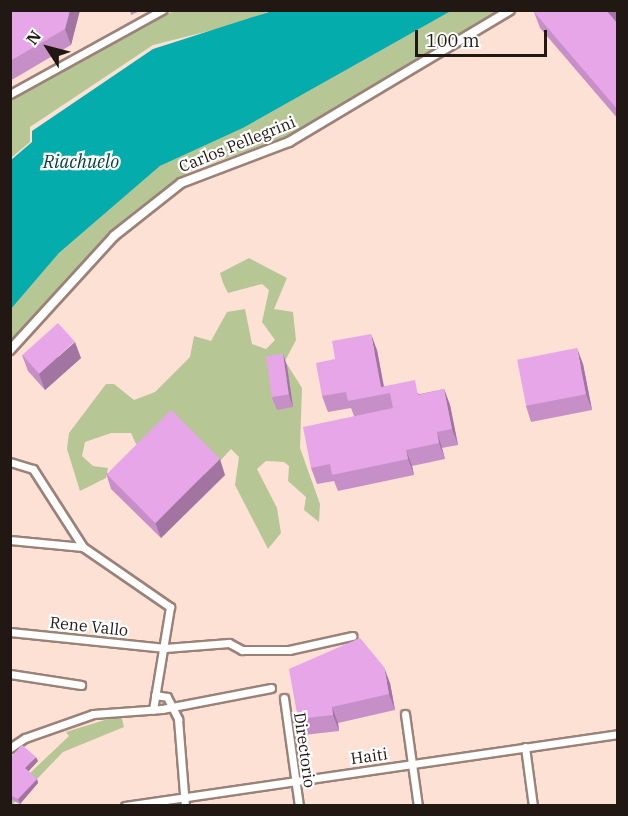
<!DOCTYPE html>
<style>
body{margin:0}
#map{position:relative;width:628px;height:816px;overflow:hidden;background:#fde1d5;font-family:"IBM Plex Serif",serif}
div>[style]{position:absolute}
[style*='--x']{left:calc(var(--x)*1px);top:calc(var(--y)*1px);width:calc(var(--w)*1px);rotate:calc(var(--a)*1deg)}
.green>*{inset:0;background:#b6c795}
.water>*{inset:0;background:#05acac}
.roads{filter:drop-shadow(2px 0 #9b8278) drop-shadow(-2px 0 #9b8278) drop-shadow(0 2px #9b8278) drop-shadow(0 -2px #9b8278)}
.minor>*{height:7px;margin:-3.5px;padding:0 3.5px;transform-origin:3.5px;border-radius:3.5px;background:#fff}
.tertiary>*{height:8px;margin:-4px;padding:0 4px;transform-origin:4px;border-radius:4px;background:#fff}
.wall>*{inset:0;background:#c68fc8}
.shaded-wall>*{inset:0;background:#a174a2}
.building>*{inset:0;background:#e6a6e8;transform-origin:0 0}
span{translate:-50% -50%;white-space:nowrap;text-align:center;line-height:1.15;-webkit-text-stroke:4.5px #fff;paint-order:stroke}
.street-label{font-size:16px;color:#211713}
.water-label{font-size:18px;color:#003f40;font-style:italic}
.frame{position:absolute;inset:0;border:12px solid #211713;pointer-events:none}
.north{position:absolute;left:18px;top:18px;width:60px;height:60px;-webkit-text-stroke:4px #fff;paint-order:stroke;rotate:306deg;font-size:16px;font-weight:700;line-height:24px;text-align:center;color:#211713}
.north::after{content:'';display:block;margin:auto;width:21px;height:27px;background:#211713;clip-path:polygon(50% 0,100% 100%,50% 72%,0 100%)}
.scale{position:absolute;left:415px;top:30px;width:132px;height:27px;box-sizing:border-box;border:3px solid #211713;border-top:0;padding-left:8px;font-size:18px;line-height:21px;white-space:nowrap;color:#211713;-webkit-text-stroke:4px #fff;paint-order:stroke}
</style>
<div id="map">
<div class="green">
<div style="clip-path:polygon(175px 11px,269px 11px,241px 23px,153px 45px,30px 127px,30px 142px,11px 158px,11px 100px,141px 23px)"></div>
<div style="clip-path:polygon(451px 11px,503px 11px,285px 137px,190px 171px,131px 214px,11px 345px,11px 309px,59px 253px,160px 166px,243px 128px)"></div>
<div style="clip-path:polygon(249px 258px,287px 278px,274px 309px,293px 312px,296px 340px,285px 361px,302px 388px,300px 448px,320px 504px,319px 522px,304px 510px,306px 497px,288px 481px,289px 466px,284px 462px,266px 461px,257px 469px,277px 508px,281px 533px,268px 549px,235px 485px,239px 457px,231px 449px,220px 461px,136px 444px,131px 433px,111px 433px,85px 442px,82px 456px,93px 466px,108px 468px,106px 478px,80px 491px,67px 449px,69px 433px,106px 384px,114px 384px,134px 400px,155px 392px,190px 357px,194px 336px,211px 341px,227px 312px,245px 309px,252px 344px,266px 349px,275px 340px,262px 322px,269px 290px,262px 284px,228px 293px,223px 283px,220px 273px)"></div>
<div style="clip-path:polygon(121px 715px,124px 727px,63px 752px,11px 806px,11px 791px,69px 736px,66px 732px)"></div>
</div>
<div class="water">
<div style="clip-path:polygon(272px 11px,451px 11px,243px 128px,160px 166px,59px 253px,11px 309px,11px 160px,32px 142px,32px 131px,153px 49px)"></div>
</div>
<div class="roads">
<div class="minor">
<div style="--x:10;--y:94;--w:174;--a:-28.9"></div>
<div style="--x:10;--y:462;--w:24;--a:17"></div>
<div style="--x:33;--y:469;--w:93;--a:57.3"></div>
<div style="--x:10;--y:540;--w:73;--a:5.5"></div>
<div style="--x:83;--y:547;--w:106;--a:34.6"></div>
<div style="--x:170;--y:607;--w:104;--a:99.4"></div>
<div style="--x:10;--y:632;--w:156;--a:5.9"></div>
<div style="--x:165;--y:648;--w:64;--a:-4.5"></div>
<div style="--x:229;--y:643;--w:15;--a:28"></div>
<div style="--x:242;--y:650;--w:47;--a:0"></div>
<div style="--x:289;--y:650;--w:65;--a:-12.5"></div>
<div style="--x:10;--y:674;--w:72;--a:8.8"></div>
<div style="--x:155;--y:695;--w:12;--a:9"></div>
<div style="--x:167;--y:697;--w:25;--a:63"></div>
<div style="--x:178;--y:719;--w:87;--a:85.4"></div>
<div style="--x:284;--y:698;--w:109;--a:82.1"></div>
<div style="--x:405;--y:714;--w:93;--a:82"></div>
<div style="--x:525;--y:747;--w:60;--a:82.3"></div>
<div style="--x:10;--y:748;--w:18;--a:-34"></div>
<div style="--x:25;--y:738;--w:72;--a:-19.4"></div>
<div style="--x:93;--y:714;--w:69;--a:-4.1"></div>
<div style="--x:162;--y:709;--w:111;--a:-10.9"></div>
<div style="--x:125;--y:806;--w:498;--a:-8.3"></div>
</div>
<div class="tertiary">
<div style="--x:10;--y:350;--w:154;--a:-47.6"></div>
<div style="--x:114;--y:236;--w:85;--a:-38.3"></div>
<div style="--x:181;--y:183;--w:116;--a:-20.8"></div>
<div style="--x:289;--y:142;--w:257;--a:-30.8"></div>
</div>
</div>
<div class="wall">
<div style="clip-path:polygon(10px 10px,80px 10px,71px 45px,10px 81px)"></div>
<div style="clip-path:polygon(130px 10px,142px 10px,131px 15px)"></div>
<div style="clip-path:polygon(618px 10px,618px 22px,617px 22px,618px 24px,618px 119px,540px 28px,534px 12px)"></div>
<div style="clip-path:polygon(377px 350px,384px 386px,420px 394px,444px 389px,450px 405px,458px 445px,442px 448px,445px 459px,412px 466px,414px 475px,338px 491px,334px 481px,317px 484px,311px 468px,354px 416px,351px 408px,328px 412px,322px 396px)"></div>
<div style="clip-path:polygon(283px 354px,287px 366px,293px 407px,277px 410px,272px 398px)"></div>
<div style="clip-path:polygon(22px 355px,81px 358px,45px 390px,28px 371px)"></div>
<div style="clip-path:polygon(583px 364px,592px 410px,531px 422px,526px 406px)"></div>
<div style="clip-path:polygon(106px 473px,225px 475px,161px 538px,111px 489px)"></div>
<div style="clip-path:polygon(390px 683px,395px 710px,338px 723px,339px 731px,304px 735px,298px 719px)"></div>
<div style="clip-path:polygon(10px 758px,38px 761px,28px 771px,37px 779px,38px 783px,20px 804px,10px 799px)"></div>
</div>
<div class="shaded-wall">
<div style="clip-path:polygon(70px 10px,80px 10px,71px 45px,65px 29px)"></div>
<div style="clip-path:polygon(606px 10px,618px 10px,618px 22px,612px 26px)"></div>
<div style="clip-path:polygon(371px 334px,377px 350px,385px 394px,381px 387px)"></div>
<div style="clip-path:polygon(75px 342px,81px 358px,45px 390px,39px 374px)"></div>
<div style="clip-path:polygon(577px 348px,583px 364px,592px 410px,586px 394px)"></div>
<div style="clip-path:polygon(283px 354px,287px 366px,293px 407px,289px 395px)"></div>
<div style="clip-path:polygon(444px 389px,450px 405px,458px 445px,452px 429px)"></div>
<div style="clip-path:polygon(437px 432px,442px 448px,445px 459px,439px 443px)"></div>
<div style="clip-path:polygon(406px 450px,412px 466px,414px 475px,408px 459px)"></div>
<div style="clip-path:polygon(220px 459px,225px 475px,161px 538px,155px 522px)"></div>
<div style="clip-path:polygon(384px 667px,390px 683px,395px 710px,389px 694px)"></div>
<div style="clip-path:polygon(332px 707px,338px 723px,339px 731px,333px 715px)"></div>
<div style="clip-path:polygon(36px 757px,38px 761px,27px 773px,25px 768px)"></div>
<div style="clip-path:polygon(37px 779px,38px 783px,20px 804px,18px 799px)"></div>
</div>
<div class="building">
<div style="clip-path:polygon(10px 10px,70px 10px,65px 29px,10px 61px)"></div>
<div style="clip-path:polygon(536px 10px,606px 10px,618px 24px,618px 110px,534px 12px)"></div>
<div style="left:58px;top:323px;width:25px;height:48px;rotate:48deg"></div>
<div style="clip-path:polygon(371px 334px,381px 387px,415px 380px,418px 395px,444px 389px,452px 429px,437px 432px,439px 443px,406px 450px,408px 459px,332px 475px,330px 464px,311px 468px,303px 427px,393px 408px,390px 393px,348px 401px,346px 392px,322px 396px,316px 363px,335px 359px,332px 341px)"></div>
<div style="left:577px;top:348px;width:47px;height:61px;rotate:79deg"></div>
<div style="left:283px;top:354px;width:41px;height:17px;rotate:82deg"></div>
<div style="left:171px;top:410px;width:69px;height:91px;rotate:45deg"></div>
<div style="clip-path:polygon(360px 638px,384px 667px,389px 694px,332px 707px,333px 715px,298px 719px,289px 669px)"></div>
<div style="clip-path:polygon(22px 745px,36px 757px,25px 768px,37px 779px,18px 799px,10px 795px,10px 758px)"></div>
</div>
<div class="street-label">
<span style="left:237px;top:144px;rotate:-22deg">Carlos Pellegrini</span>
<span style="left:89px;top:626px;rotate:6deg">Rene Vallo</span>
<span style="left:305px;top:750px;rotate:82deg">Directorio</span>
<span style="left:369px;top:756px;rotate:-8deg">Haiti</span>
</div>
<div class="water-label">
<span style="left:81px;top:162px">Riachuelo</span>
</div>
<div class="frame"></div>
<div class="north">N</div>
<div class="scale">100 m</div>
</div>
